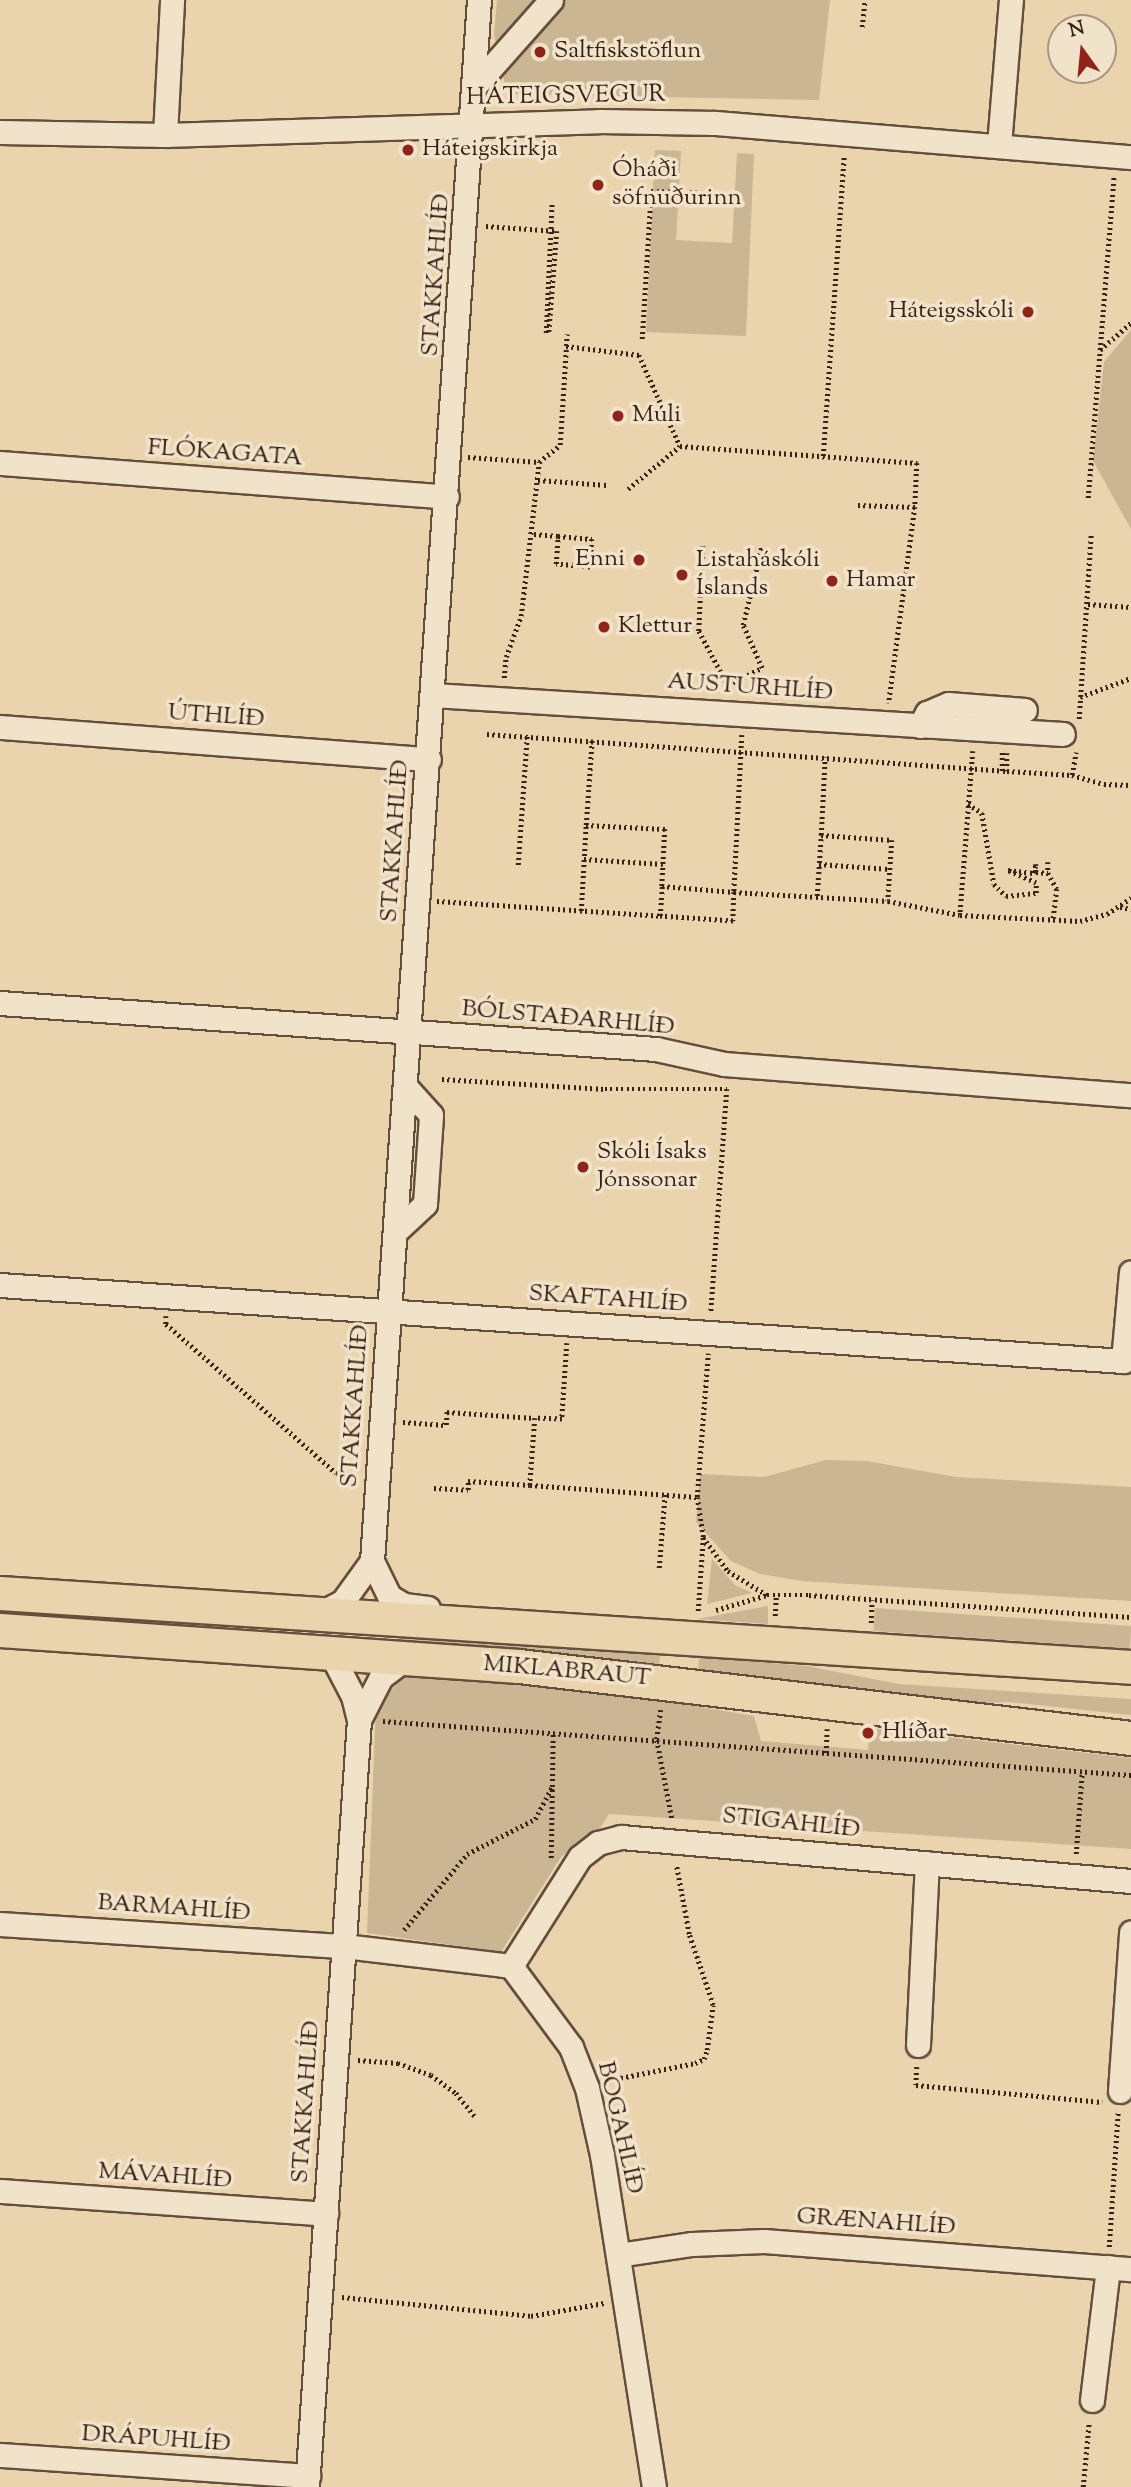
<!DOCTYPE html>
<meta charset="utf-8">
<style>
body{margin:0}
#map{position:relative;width:1131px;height:2487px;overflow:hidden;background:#e9d4ae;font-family:"Sorts Mill Goudy",serif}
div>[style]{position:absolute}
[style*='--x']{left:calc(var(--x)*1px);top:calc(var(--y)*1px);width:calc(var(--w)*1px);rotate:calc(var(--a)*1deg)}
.green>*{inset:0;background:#cbb694;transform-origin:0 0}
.path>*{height:4.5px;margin-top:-2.25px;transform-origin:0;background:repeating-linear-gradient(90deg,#382116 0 2px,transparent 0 5.5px)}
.roads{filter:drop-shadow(2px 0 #644e3c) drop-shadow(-2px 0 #644e3c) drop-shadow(0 2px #644e3c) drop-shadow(0 -2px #644e3c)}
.minor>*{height:23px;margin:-11.5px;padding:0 11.5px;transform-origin:11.5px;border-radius:11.5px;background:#f1e3ca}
.highway>*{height:33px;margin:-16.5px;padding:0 16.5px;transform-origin:16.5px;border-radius:16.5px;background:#e9d4ae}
.dots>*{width:19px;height:19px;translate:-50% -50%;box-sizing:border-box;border:4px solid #f1e3ca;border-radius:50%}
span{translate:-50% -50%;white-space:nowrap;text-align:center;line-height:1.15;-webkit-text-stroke:7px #f1e3ca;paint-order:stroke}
.poi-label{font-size:24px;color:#382116}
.left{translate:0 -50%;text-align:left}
.right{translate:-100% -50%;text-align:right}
.street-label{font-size:24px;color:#382116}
.north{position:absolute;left:1047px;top:14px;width:70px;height:70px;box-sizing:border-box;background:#f1e3ca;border:2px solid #a79582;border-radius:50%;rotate:345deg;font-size:19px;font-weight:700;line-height:28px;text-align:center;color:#382116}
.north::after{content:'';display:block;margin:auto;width:24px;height:32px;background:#8f2418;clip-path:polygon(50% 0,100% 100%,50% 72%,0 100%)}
</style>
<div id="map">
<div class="green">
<div style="clip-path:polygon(497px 0,830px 0,819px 100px,507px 94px,494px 35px)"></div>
<div style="clip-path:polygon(655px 150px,681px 151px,676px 240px,732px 243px,737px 153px,754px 154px,746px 336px,646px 332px)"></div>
<div style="clip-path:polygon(1131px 330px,1131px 529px,1093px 461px,1104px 362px)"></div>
<div style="clip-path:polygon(826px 1460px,867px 1461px,956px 1477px,1131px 1487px,1131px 1601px,801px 1581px,760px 1574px,731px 1561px,696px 1522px,700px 1474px,764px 1477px)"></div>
<div style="clip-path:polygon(712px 1559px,735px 1585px,752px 1593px,707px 1604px)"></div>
<div style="clip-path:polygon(768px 1606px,768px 1624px,697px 1619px)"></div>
<div style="left:875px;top:1608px;width:257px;height:23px;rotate:4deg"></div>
<div style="clip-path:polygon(398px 1635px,660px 1653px,659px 1667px,397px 1644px)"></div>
<div style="clip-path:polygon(699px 1657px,807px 1666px,899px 1684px,1131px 1699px,1131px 1715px,1008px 1702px,955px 1704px,698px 1671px)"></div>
<div style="clip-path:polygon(408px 1672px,624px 1694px,754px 1716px,761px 1741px,868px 1750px,870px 1728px,1131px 1758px,1131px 1849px,609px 1814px,600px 1828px,561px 1857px,501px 1952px,367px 1933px,376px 1706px)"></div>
</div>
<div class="path">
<div style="--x:862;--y:27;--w:27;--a:-84"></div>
<div style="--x:486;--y:226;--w:71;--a:4"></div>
<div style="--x:557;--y:231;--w:102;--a:94.5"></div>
<div style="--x:546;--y:333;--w:131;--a:-87.4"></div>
<div style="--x:642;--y:339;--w:148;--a:-86.5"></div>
<div style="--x:651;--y:191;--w:61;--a:1.9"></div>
<div style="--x:566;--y:346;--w:74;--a:7"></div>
<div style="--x:639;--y:355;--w:100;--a:65.7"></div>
<div style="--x:680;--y:446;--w:238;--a:4.1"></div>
<div style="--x:917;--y:463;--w:44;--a:92.6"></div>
<div style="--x:1100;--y:350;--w:41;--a:-41.1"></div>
<div style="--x:823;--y:456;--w:302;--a:-86"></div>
<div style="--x:468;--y:457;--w:71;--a:4"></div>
<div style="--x:539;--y:462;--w:27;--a:-39"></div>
<div style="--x:560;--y:445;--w:111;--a:-86.4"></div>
<div style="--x:538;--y:480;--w:69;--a:4.1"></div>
<div style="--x:628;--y:489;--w:67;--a:-39.6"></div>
<div style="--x:1088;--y:498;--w:322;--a:-85.4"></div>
<div style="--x:858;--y:505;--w:57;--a:2"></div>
<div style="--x:915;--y:507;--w:198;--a:97.6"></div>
<div style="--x:534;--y:534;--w:24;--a:5"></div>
<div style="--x:558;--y:536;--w:34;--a:5"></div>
<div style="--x:592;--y:539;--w:28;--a:94"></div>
<div style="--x:590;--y:567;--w:34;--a:-175"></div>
<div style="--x:556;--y:564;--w:28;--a:-86"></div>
<div style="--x:703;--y:546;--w:85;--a:92.7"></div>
<div style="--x:699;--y:631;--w:68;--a:61.9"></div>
<div style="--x:1088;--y:604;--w:43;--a:4"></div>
<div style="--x:504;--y:678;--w:21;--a:-85"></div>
<div style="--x:506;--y:657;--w:44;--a:-69.9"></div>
<div style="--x:521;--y:616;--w:155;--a:-83.3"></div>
<div style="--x:728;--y:685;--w:38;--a:-27"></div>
<div style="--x:762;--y:668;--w:47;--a:-113.8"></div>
<div style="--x:743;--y:625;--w:82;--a:-76.6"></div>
<div style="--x:1080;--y:697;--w:54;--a:-20.4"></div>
<div style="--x:1079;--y:719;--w:184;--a:-86.3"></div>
<div style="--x:487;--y:734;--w:521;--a:4.07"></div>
<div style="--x:742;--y:735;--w:157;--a:92.9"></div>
<div style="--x:734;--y:892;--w:29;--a:92"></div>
<div style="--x:733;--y:921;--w:73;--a:-176.1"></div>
<div style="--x:660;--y:916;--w:30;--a:-86"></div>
<div style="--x:662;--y:886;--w:72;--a:4.8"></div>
<div style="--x:734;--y:892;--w:16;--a:4"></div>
<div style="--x:750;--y:893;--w:138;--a:3.3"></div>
<div style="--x:888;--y:901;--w:73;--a:11"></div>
<div style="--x:973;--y:751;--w:165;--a:94.5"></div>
<div style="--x:960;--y:915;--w:120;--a:2.9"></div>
<div style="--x:1080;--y:921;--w:28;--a:-15"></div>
<div style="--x:1107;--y:914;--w:29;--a:-34"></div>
<div style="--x:1007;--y:753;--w:18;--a:90"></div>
<div style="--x:1007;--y:771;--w:65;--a:3.5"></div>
<div style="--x:1072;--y:775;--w:33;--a:16"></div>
<div style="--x:1104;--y:784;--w:27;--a:2"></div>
<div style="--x:1002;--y:771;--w:20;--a:-90"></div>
<div style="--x:1072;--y:775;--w:23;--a:-80"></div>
<div style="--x:968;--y:804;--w:17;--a:33"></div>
<div style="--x:982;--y:813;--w:72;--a:80.4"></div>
<div style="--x:994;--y:884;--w:17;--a:45"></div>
<div style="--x:1006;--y:896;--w:30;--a:-6"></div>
<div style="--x:1036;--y:893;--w:10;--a:-90"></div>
<div style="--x:1036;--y:883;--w:32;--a:-156"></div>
<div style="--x:586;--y:825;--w:85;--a:-86"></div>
<div style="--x:821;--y:835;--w:78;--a:-87.1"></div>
<div style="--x:584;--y:859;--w:79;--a:3.6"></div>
<div style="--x:1048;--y:862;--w:11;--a:90"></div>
<div style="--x:1048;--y:873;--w:18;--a:61"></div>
<div style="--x:1057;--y:889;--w:32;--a:97"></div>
<div style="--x:819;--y:864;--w:71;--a:4"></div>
<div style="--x:518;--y:865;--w:129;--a:-86"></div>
<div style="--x:1008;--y:870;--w:25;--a:7"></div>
<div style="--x:1033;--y:873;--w:9;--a:-72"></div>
<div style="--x:1036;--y:864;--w:8;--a:90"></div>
<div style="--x:1036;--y:872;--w:12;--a:5"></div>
<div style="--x:817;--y:896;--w:61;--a:-86.2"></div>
<div style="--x:821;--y:835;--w:71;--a:4"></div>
<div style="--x:892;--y:840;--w:61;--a:93.8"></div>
<div style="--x:437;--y:901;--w:224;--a:3.8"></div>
<div style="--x:1120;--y:907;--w:11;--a:10"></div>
<div style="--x:581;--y:911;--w:86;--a:-86.7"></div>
<div style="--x:586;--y:825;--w:79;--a:2.9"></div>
<div style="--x:665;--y:829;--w:57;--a:93"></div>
<div style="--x:442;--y:1079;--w:163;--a:3.5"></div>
<div style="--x:605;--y:1089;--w:122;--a:0"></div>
<div style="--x:727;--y:1089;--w:224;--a:94.1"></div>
<div style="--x:166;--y:1316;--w:8;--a:90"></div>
<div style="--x:166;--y:1324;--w:226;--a:41.2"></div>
<div style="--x:336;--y:1473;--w:20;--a:6"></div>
<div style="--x:567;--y:1343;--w:76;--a:93.8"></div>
<div style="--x:562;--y:1419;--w:27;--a:-178"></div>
<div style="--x:535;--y:1418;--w:67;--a:94.3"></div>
<div style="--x:530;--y:1485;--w:167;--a:4.1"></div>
<div style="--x:403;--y:1422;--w:43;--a:4"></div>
<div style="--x:446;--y:1425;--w:13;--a:-86"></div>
<div style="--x:447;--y:1412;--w:88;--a:3.9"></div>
<div style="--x:434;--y:1488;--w:34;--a:3"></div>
<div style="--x:468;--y:1490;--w:9;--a:-90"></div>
<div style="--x:468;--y:1481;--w:62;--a:3.7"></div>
<div style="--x:703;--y:1537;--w:40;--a:-98.5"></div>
<div style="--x:697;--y:1497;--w:144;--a:-85.6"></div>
<div style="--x:659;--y:1568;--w:74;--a:-85.4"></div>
<div style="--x:716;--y:1610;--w:53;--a:-16.4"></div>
<div style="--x:767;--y:1595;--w:42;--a:0"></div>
<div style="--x:809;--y:1595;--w:323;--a:3.9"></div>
<div style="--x:698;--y:1611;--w:74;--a:-86.1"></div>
<div style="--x:703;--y:1537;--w:42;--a:53.7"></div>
<div style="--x:728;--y:1571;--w:46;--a:31.6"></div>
<div style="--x:775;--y:1616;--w:20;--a:-87"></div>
<div style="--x:871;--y:1623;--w:23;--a:-88"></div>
<div style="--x:661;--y:1710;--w:30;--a:98"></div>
<div style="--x:657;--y:1740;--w:80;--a:79.2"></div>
<div style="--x:383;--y:1721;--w:750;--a:4.13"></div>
<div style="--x:826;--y:1753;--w:24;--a:-88"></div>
<div style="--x:1076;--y:1854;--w:82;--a:-85.8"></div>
<div style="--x:551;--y:1858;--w:124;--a:-89.1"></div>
<div style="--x:404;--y:1930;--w:99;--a:-50.3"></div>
<div style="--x:467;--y:1854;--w:76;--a:-27.2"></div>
<div style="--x:535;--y:1819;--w:36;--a:-62"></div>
<div style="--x:358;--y:2060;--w:40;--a:4.3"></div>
<div style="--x:398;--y:2063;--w:35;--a:20"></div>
<div style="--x:431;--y:2075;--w:31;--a:36"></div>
<div style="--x:456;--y:2093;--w:32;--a:51"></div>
<div style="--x:917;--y:2067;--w:18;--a:93"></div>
<div style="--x:916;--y:2085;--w:187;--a:5.2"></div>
<div style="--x:610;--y:2080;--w:87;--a:-11.3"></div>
<div style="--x:695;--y:2063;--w:10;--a:-24"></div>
<div style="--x:704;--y:2059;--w:9;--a:-72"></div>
<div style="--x:707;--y:2050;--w:45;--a:-82.4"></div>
<div style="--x:713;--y:2005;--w:75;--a:-108.7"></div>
<div style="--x:689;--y:1934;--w:71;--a:-100.5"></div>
<div style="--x:1109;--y:2247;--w:134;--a:-86.2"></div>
<div style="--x:342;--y:2297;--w:190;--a:5.7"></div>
<div style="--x:531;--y:2316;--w:74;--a:-10.1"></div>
<div style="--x:1083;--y:2487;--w:65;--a:-84.7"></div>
</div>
<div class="roads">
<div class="minor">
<div style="--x:474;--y:87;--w:116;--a:-48.5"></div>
<div style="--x:0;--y:132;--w:165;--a:1"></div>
<div style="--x:165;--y:135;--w:434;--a:-1.8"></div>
<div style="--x:599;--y:121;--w:116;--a:1"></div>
<div style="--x:715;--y:123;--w:417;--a:4.7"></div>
<div style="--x:165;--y:135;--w:135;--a:-87"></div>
<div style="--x:999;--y:145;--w:145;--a:-85.3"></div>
<div style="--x:0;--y:463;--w:448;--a:4.3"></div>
<div style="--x:433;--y:695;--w:631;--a:3.54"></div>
<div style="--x:920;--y:726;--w:15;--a:-62"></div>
<div style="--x:927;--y:713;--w:23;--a:-23"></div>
<div style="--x:948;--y:704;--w:77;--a:4.5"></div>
<div style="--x:0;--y:727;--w:430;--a:4.3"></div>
<div style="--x:0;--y:1003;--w:658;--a:4.01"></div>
<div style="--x:656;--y:1049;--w:70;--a:12.4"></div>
<div style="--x:724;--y:1064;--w:408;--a:4.4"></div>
<div style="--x:395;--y:1232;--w:41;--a:-43"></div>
<div style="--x:425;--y:1204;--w:89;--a:-86.1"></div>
<div style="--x:431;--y:1115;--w:39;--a:-132"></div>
<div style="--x:0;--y:1285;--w:1126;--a:3.87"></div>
<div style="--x:1123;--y:1361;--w:89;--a:-84.9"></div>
<div style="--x:372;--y:1561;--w:39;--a:64"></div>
<div style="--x:389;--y:1596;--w:17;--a:31"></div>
<div style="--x:404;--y:1605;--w:24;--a:7"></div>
<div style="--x:319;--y:1614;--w:27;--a:-28"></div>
<div style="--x:343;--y:1601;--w:49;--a:-54.1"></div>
<div style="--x:372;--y:1561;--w:1565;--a:-86.08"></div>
<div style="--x:330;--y:1652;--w:50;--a:62.4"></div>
<div style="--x:353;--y:1696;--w:25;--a:76"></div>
<div style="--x:0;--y:1924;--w:345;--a:3.7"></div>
<div style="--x:344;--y:1946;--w:168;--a:6.8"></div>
<div style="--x:511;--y:1966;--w:101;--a:53.5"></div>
<div style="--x:571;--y:2047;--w:44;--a:68.7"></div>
<div style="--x:587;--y:2088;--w:69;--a:77.4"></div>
<div style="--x:602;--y:2155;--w:336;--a:81.1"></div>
<div style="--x:511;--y:1966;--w:129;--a:-57.7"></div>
<div style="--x:580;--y:1857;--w:23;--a:-38"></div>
<div style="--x:598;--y:1843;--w:24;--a:-15"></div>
<div style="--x:621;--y:1837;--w:512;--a:4.93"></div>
<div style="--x:918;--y:2045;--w:182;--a:-87.2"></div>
<div style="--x:1120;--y:2091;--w:159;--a:-86"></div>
<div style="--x:0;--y:2191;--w:327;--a:4"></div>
<div style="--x:618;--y:2255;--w:75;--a:-8.5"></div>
<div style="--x:692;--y:2244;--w:72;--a:-2.4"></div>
<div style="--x:764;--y:2241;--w:368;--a:4.4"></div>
<div style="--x:1092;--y:2400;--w:134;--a:-83.1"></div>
<div style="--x:0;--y:2455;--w:309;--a:3.9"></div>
<div style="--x:307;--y:2487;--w:769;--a:-86.12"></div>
<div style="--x:359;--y:1720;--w:48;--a:-62.9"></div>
<div style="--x:381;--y:1677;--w:31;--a:-37"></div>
</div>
<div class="highway">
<div style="--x:0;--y:1593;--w:1133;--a:3.74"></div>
<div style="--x:0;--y:1630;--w:520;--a:3.97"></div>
<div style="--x:519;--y:1666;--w:616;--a:6.71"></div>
</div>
</div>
<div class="dots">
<div style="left:540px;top:52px;background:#8f2418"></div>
<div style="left:408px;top:150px;background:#8f2418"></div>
<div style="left:598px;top:185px;background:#8f2418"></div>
<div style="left:1028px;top:312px;background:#8f2418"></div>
<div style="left:618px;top:416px;background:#8f2418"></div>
<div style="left:639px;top:560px;background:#8f2418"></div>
<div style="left:682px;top:575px;background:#8f2418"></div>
<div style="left:832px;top:581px;background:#8f2418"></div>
<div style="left:604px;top:627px;background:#8f2418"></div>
<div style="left:583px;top:1167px;background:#8f2418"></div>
<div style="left:868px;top:1733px;background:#8f2418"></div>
</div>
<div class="poi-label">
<span class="left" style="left:554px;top:52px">Saltfiskstöflun</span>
<span class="left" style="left:422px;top:150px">Háteigskirkja</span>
<span class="left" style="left:612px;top:185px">Óháði<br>söfnuðurinn</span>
<span class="right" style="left:1014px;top:312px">Háteigsskóli</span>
<span class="left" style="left:632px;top:416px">Múli</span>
<span class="right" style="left:625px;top:560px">Enni</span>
<span class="left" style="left:696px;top:575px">Listaháskóli<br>Íslands</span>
<span class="left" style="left:846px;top:581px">Hamar</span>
<span class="left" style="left:618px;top:627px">Klettur</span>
<span class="left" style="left:597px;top:1167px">Skóli Ísaks<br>Jónssonar</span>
<span class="left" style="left:882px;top:1733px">Hlíðar</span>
</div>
<div class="street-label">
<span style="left:566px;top:97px;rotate:-1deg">HÁTEIGSVEGUR</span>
<span style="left:437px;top:275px;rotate:-86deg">STAKKAHLÍÐ</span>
<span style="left:225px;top:454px;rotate:4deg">FLÓKAGATA</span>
<span style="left:750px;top:688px;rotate:4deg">AUSTURHLÍÐ</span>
<span style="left:216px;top:717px;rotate:4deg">ÚTHLÍÐ</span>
<span style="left:396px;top:841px;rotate:-86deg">STAKKAHLÍÐ</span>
<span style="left:568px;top:1019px;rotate:5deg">BÓLSTAÐARHLÍÐ</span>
<span style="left:608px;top:1300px;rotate:4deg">SKAFTAHLÍÐ</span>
<span style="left:356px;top:1406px;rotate:-86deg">STAKKAHLÍÐ</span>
<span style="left:567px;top:1672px;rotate:5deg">MIKLABRAUT</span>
<span style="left:791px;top:1824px;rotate:6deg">STIGAHLÍÐ</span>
<span style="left:174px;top:1909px;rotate:4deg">BARMAHLÍÐ</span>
<span style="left:307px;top:2102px;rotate:-86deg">STAKKAHLÍÐ</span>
<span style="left:619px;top:2128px;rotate:77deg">BOGAHLÍÐ</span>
<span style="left:165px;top:2177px;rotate:4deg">MÁVAHLÍÐ</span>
<span style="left:876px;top:2223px;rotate:4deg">GRÆNAHLÍÐ</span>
<span style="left:156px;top:2440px;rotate:4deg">DRÁPUHLÍÐ</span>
</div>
<div class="north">N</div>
</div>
